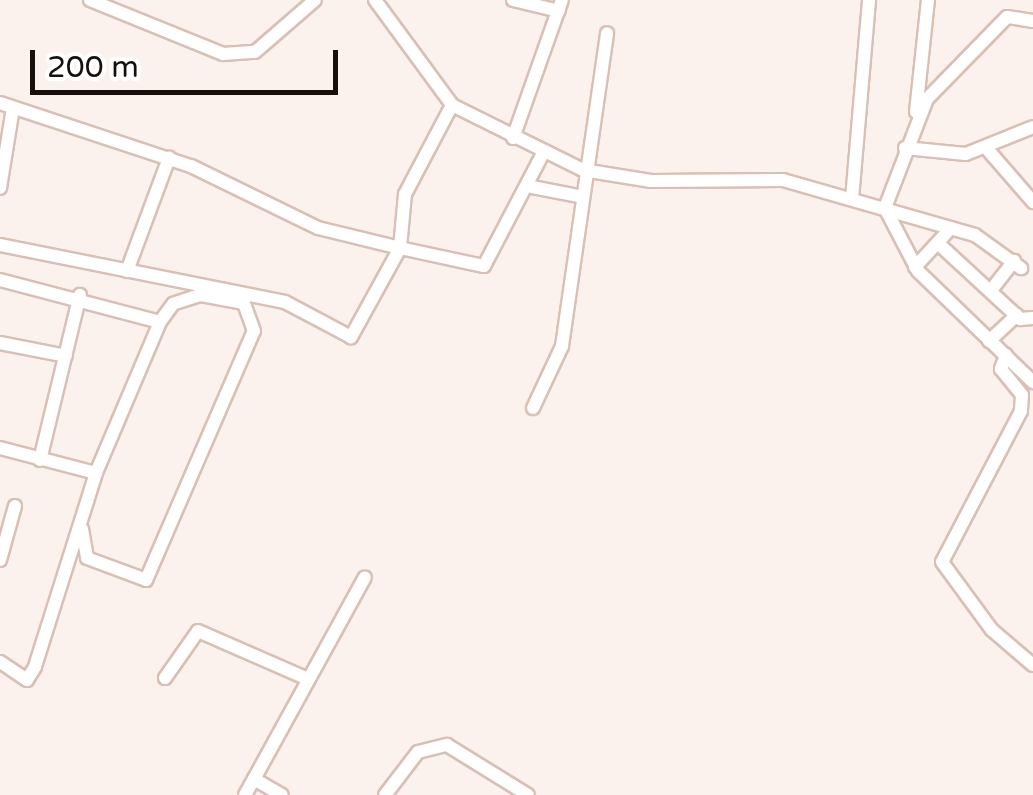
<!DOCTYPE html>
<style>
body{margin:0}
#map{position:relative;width:1033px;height:795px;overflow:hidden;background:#fcf2ed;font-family:"Varela Round",sans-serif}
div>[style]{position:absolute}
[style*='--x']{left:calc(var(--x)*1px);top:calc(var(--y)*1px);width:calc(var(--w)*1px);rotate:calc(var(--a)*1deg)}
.roads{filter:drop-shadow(2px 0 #d8c0b5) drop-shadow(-2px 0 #d8c0b5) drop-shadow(0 2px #d8c0b5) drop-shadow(0 -2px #d8c0b5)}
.minor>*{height:12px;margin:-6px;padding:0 6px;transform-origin:6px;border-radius:6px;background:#fff}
span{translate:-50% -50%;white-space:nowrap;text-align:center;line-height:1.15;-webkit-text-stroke:9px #fff;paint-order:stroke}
.scale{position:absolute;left:30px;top:50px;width:308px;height:45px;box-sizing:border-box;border:5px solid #170f0b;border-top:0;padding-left:12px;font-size:30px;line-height:35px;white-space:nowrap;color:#170f0b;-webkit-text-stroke:8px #fff;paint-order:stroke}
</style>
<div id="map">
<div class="roads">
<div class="minor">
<div style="--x:90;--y:0;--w:144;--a:22.1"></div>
<div style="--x:223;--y:54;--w:32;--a:-4"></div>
<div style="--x:255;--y:52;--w:79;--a:-40.9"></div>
<div style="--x:375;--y:0;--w:130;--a:53.7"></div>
<div style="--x:452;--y:105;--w:101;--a:117.8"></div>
<div style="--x:405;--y:194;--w:54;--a:95.3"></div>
<div style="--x:400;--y:248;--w:86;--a:12.1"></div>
<div style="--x:484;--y:266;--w:127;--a:-62.4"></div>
<div style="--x:513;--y:0;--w:47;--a:13.4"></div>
<div style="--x:1033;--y:21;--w:26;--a:-171"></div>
<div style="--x:1007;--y:17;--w:115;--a:134.3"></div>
<div style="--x:927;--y:99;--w:117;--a:111.1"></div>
<div style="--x:885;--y:208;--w:71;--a:62.4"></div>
<div style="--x:918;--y:271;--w:160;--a:44"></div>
<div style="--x:0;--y:103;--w:201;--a:18.3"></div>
<div style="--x:191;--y:166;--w:141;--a:26"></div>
<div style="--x:318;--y:228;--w:84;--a:13.7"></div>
<div style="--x:400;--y:248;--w:102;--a:118.8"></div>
<div style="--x:351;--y:337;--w:75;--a:-152.1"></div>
<div style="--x:285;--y:302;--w:291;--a:-168.7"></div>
<div style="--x:452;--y:105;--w:146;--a:26.4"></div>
<div style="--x:583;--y:170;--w:69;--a:9.2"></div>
<div style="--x:651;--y:181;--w:132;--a:-0.4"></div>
<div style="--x:783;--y:180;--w:200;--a:16"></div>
<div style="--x:975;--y:235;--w:57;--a:35.7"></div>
<div style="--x:916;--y:112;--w:113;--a:-83.9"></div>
<div style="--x:513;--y:138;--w:146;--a:-70.5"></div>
<div style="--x:905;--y:148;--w:61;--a:5.6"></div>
<div style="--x:966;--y:154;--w:72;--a:-21.9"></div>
<div style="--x:988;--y:150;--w:69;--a:49.1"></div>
<div style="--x:527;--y:186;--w:53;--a:10.9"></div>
<div style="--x:0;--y:188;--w:81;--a:-80.8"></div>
<div style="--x:852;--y:199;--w:200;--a:-85.1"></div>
<div style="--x:941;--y:246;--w:108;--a:42.7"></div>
<div style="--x:1020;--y:319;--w:13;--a:-4"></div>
<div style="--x:915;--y:267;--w:53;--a:-47.3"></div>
<div style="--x:127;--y:271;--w:121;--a:-69.6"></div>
<div style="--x:0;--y:280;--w:165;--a:14.7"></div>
<div style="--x:160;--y:322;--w:164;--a:113"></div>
<div style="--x:96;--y:473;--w:203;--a:107.5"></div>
<div style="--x:35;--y:667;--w:15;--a:122"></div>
<div style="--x:27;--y:680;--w:32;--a:-146"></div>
<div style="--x:992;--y:289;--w:36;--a:-52"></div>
<div style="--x:989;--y:341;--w:38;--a:-43"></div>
<div style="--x:0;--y:343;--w:67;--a:11.1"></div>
<div style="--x:1006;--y:355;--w:15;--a:110"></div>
<div style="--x:1001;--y:369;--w:33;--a:51"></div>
<div style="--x:1022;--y:395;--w:16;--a:94"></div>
<div style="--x:1021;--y:411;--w:170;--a:117.6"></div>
<div style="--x:942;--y:562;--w:84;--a:53.7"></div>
<div style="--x:992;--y:630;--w:54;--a:40.5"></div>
<div style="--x:533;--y:408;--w:68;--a:-64.9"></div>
<div style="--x:562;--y:346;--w:316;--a:-81.8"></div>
<div style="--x:0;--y:448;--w:99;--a:14.6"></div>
<div style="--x:40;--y:460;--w:170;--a:-76.4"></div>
<div style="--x:82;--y:529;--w:29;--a:80"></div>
<div style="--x:87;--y:558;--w:63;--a:20.4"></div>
<div style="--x:146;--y:580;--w:271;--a:-66.6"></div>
<div style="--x:254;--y:331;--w:30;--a:-110"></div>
<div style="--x:244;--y:303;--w:45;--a:-169.7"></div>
<div style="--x:200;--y:295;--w:28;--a:162"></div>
<div style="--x:173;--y:304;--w:22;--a:126"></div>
<div style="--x:0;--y:560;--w:56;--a:-74.5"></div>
<div style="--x:165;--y:678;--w:57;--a:-54.9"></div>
<div style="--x:198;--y:631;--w:120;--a:23.6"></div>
<div style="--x:254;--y:779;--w:230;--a:-61.2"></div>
<div style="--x:245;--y:795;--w:18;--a:-61"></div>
<div style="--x:254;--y:779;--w:32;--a:30"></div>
<div style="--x:385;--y:795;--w:54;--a:-52.5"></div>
<div style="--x:418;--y:752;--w:30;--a:-14"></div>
<div style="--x:447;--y:745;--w:95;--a:31.7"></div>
</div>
</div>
<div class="scale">200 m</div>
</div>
